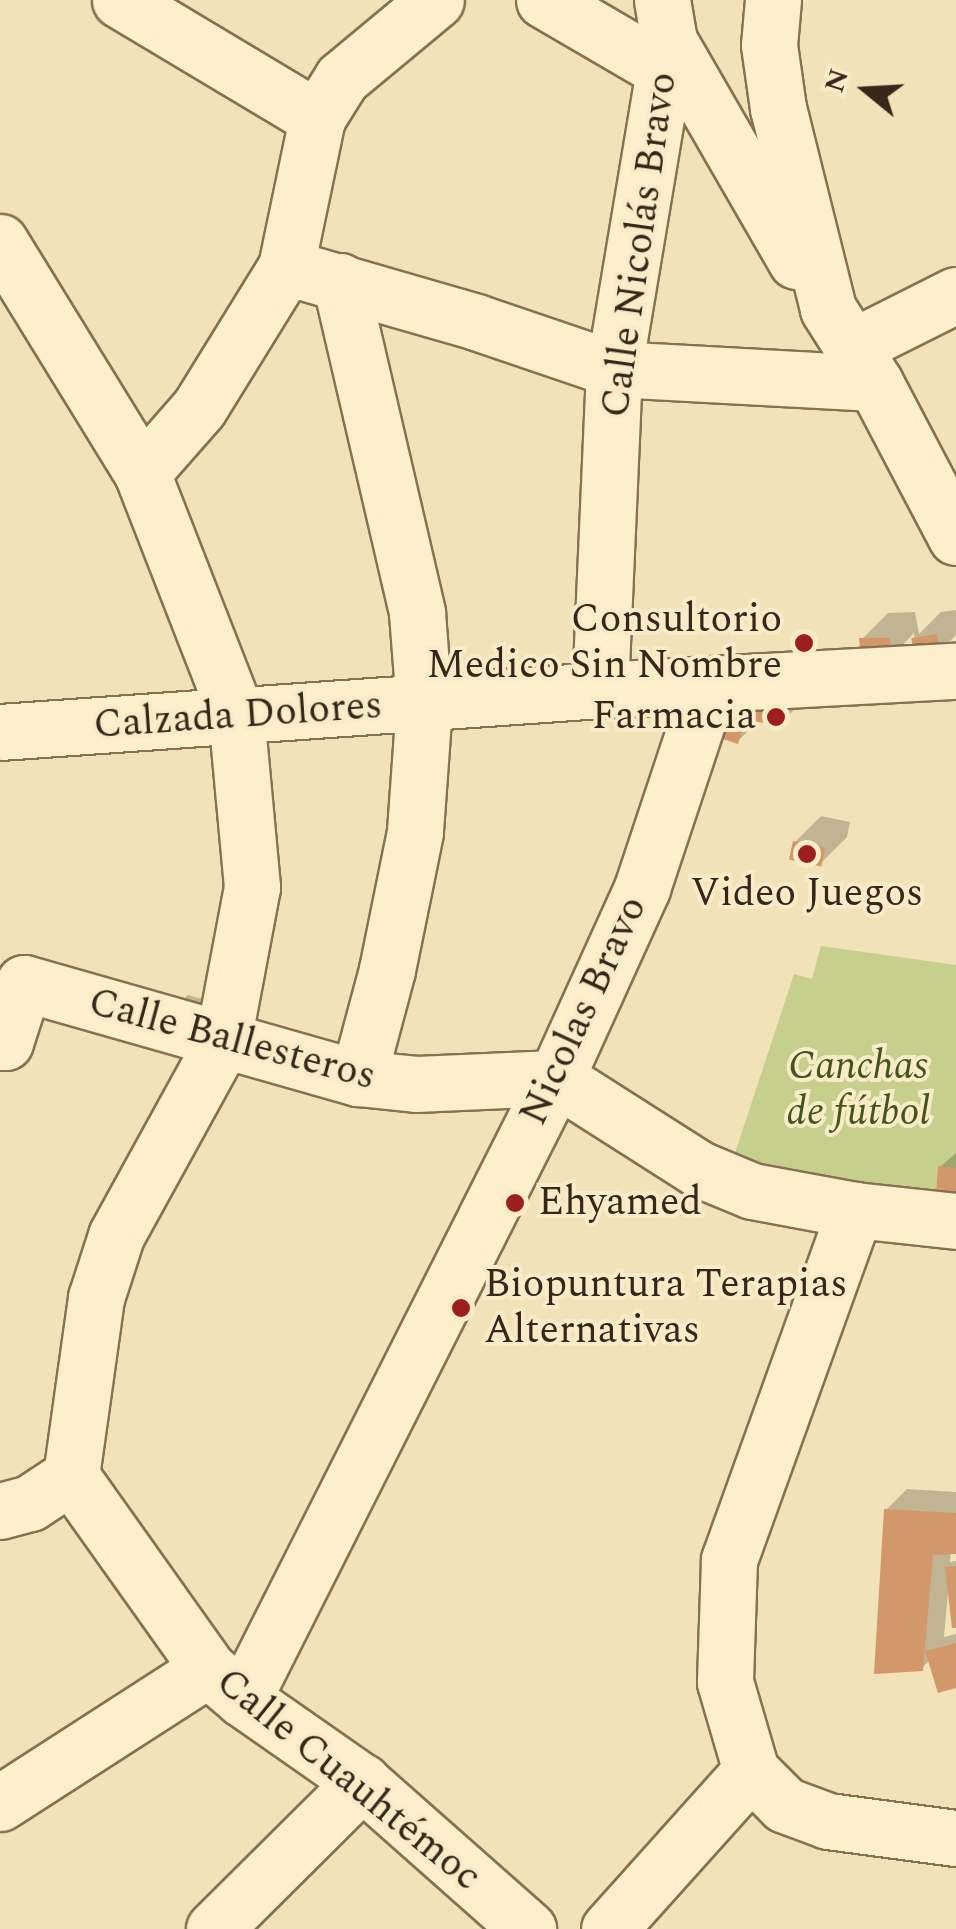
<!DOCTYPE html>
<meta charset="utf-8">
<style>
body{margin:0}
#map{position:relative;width:956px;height:1929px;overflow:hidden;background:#f1e2b8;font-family:Spectral,serif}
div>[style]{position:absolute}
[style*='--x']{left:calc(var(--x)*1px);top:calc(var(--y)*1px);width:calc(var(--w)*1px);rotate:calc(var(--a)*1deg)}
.green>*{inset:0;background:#c6cf8c}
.shadow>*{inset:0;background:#0003}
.building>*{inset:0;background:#d3986a;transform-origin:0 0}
.roads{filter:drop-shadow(2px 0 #887052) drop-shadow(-2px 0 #887052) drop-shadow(0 2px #887052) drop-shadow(0 -2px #887052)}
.minor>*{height:55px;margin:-27.5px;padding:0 27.5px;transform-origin:27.5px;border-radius:27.5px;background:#fcefcb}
.dots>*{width:28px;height:28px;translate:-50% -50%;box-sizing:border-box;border:5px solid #f8ecc8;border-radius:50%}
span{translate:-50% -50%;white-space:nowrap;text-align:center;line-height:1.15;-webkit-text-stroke:8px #f8ecc8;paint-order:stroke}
.street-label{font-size:40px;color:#352719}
.poi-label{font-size:40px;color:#352719}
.right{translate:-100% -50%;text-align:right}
.left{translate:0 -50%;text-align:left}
.park-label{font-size:40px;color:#45541d;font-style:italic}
.north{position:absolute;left:816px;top:40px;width:100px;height:100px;-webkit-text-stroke:8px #f8ecc8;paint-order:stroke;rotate:288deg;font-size:28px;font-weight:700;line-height:40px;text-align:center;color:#352719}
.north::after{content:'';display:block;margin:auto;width:35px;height:45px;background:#352719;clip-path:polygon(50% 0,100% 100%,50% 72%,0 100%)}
</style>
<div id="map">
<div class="green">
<div style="clip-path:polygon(821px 946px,956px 965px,956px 1168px,938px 1167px,935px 1205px,731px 1165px,794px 974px,812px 979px)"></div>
</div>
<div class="shadow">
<div style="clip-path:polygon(956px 610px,956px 635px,939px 652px,916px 653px,914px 633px,892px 656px,862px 639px,888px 613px,915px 612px,919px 634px,941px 612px)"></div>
<div style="clip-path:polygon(822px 669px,808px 696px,781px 723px,759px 720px,738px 741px,720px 735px)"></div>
<div style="clip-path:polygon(821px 816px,850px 822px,847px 837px,821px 863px,795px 842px)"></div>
<div style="clip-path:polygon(188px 995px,216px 1003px,204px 1029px,181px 1002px)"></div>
<div style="clip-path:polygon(956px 1153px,956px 1207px,940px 1167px)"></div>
<div style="clip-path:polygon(907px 1489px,956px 1492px,956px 1551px,951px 1552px,950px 1562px,956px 1561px,956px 1625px,948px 1592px,944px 1637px,956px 1634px,956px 1685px,930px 1660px,922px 1668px,886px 1510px)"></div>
</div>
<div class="building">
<div style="left:937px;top:634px;width:20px;height:26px;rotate:81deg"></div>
<div style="clip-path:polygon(859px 638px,890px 638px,893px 658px,861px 659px)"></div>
<div style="clip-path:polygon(797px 695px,794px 709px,787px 708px,782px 726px,746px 720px,738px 744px,717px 737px,730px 697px)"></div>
<div style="left:669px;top:705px;width:15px;height:32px;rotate:8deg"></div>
<div style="left:793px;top:841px;width:33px;height:19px;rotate:12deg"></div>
<div style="clip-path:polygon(938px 1166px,956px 1168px,956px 1209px,935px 1205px)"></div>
<div style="clip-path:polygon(884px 1509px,956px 1513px,956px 1554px,933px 1555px,923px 1671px,874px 1674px)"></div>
<div style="clip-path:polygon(956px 1566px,956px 1628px,952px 1628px,945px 1567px)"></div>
<div style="clip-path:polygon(956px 1643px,956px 1688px,938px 1693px,925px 1651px)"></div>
</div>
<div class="roads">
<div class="minor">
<div style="--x:120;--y:0;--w:230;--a:30.9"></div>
<div style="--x:544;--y:0;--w:139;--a:30.3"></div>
<div style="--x:662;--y:0;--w:42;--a:80.3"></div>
<div style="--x:669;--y:41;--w:254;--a:60"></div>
<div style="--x:773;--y:0;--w:45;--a:95.1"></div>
<div style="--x:769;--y:45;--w:64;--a:81.9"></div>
<div style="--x:778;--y:108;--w:207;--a:76"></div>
<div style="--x:828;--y:309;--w:88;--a:57.6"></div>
<div style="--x:875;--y:383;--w:174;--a:62.3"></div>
<div style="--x:0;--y:242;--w:271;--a:58.4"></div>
<div style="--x:142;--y:473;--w:259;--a:68.7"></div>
<div style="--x:236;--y:714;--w:174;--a:84.7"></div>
<div style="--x:252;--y:887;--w:157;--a:100.7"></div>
<div style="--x:223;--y:1041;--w:222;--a:118.8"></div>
<div style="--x:116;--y:1236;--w:65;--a:107.9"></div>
<div style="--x:96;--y:1298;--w:180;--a:98"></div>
<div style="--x:286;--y:267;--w:152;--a:-78.2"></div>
<div style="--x:317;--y:118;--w:47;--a:-58"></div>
<div style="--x:342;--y:78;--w:122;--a:-39.7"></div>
<div style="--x:340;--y:281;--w:341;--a:76.9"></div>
<div style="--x:417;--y:613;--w:92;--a:85.6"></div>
<div style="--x:424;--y:705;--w:127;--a:94.1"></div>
<div style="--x:415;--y:832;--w:141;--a:101.5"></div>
<div style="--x:387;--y:970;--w:112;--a:105"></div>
<div style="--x:854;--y:346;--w:114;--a:-26.6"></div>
<div style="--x:142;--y:473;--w:86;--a:-48.8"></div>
<div style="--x:199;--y:408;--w:166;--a:-58.3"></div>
<div style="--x:286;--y:267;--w:198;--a:16.1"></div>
<div style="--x:476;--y:322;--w:146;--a:18.8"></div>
<div style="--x:614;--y:369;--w:261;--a:3.1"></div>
<div style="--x:600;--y:690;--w:321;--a:-87.5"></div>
<div style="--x:614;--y:369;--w:333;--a:-80.5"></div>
<div style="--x:0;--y:732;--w:601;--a:-4"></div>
<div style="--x:600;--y:690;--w:357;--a:-3.1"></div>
<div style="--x:0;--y:1042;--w:5;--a:0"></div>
<div style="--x:5;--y:1042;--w:62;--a:-72.1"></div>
<div style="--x:24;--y:983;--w:347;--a:15.9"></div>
<div style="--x:358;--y:1078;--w:58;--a:5.9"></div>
<div style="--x:416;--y:1084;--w:140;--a:-2.5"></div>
<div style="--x:556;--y:1078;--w:169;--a:32.5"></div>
<div style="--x:699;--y:1169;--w:57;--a:22.5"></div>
<div style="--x:752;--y:1191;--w:105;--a:10.5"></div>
<div style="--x:855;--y:1210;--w:102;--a:6.2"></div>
<div style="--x:855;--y:1210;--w:372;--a:109.8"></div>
<div style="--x:729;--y:1560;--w:122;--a:91.9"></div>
<div style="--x:725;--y:1682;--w:93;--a:73.7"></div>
<div style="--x:751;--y:1771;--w:48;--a:45"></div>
<div style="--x:785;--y:1805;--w:46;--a:20.4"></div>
<div style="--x:828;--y:1821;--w:129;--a:7.6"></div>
<div style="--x:71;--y:1476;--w:237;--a:54.6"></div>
<div style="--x:208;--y:1669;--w:46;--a:40.6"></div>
<div style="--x:243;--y:1699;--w:145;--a:34.9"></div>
<div style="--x:362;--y:1782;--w:222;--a:41.5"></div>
<div style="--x:0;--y:1511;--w:31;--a:-15"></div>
<div style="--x:30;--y:1503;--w:49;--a:-33.4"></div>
<div style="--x:243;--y:1699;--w:695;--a:-63.25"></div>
<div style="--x:556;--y:1078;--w:209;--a:-65.6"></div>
<div style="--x:642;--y:888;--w:212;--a:-71.6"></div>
<div style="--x:0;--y:1803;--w:247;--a:-32.8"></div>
<div style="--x:214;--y:1929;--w:209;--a:-44.8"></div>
<div style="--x:609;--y:1929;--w:212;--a:-48.1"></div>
</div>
</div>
<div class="dots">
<div style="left:804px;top:643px;background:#9c1f1d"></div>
<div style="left:776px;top:717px;background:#9c1f1d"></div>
<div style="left:807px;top:854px;background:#9c1f1d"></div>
<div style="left:515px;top:1203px;background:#9c1f1d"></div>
<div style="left:461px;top:1308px;background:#9c1f1d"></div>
</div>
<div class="street-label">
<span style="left:640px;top:245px;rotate:-82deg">Calle Nicolás Bravo</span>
<span style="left:238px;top:716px;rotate:-4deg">Calzada Dolores</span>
<span style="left:584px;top:1011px;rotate:-65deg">Nicolas Bravo</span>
<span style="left:232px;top:1040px;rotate:15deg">Calle Ballesteros</span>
<span style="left:348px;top:1780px;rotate:39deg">Calle Cuauhtémoc</span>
</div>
<div class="poi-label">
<span class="right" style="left:782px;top:643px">Consultorio<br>Medico Sin Nombre</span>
<span class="right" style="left:756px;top:717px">Farmacia</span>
<span style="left:807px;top:894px">Video Juegos</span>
<span class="left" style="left:538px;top:1203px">Ehyamed</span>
<span class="left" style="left:484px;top:1308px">Biopuntura Terapias<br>Alternativas</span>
</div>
<div class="park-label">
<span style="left:858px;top:1090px">Canchas<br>de fútbol</span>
</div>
<div class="north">N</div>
</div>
